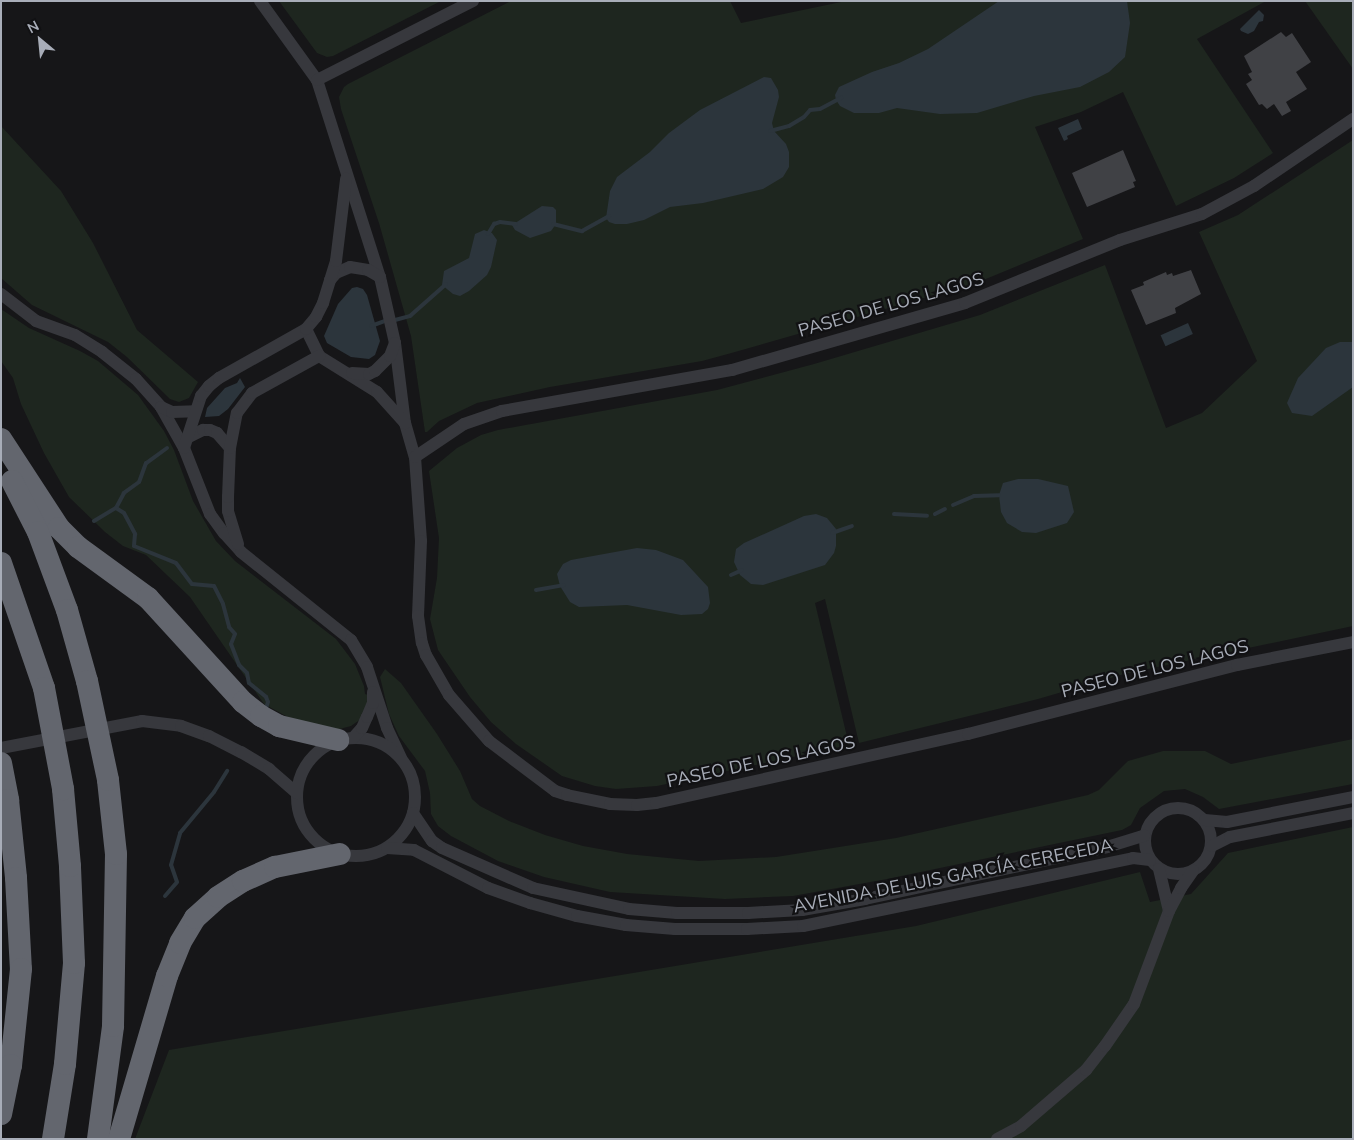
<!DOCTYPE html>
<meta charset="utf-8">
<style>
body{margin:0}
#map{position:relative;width:1354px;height:1140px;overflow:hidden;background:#161618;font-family:Mulish,sans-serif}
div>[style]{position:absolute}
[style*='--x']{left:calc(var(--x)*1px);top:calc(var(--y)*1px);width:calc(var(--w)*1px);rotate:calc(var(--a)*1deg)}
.green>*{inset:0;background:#1e261f}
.water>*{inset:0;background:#2c353c;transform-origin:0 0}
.stream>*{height:4px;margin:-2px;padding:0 2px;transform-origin:2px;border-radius:2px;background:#2c353c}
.building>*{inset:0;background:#404145}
.street>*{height:12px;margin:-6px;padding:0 6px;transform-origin:6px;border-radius:6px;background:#37383d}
.street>.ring{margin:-6px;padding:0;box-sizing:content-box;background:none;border:12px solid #37383d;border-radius:50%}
.highway>*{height:22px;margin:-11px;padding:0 11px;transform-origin:11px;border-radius:11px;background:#63666e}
.highway-bridge>*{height:22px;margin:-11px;padding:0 11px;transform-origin:11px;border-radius:11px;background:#63666e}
span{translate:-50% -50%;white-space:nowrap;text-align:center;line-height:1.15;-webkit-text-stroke:4.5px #111113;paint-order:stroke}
.street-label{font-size:18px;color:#a8adb8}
.frame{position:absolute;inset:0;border:2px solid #a8adb8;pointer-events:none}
.north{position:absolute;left:15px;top:15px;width:50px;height:50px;-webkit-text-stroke:4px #111113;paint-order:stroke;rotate:332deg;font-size:14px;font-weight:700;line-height:20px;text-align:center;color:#a8adb8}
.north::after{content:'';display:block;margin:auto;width:18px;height:22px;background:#a8adb8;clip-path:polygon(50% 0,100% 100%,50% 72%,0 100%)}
</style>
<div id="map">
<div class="green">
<div style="clip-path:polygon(279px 1px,441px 1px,333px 56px,327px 57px,317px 53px)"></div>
<div style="clip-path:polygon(511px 1px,730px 1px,741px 23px,846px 1px,1266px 1px,1197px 39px,1273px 153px,1234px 178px,1176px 206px,1123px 92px,1081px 112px,1035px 127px,1083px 239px,976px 283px,735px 352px,702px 361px,550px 387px,477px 403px,439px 421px,427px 432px,425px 432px,411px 336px,379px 223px,341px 109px,339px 97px,344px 87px,348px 84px)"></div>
<div style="clip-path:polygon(1305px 1px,1353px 1px,1353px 69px)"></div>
<div style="clip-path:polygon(1px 126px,61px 191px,93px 243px,137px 330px,198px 382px,189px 398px,179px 402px,170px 399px,127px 357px,108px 342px,32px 305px,1px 278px)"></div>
<div style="clip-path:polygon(1353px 140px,1353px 626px,1124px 674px,1038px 699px,859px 743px,825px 599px,815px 603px,849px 745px,657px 786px,616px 789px,595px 786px,562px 776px,516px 744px,491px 722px,470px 697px,438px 650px,430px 619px,437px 578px,439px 538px,429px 471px,457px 448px,481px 435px,498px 430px,717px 390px,814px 364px,980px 315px,1105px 265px,1166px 428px,1202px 413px,1257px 361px,1199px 232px,1238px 215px)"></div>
<div style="clip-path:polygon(1px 309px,29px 328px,80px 351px,98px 361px,138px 395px,164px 431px,174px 450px,193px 501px,216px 541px,235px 561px,336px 639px,355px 664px,364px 686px,365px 694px,368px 695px,367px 707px,361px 719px,351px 726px,336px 730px,297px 722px,264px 704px,190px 597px,146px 555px,123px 546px,105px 532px,69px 497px,44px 453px,21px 404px,13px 378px,1px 361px)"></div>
<div style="clip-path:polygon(385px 669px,401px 683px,437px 734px,460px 771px,472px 799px,480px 806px,509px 821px,545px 835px,583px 846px,627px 854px,699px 861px,776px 857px,896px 838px,1088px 795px,1099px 790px,1128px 761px,1163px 751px,1205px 751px,1231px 764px,1353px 739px,1353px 784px,1219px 809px,1203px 797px,1185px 789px,1164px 791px,1140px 808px,1131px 825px,1122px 830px,887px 879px,793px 896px,725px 899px,610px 892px,544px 877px,498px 861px,451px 836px,438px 826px,431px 814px,430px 793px,425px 771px,399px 736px,389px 714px,380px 677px)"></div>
<div style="clip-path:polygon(1353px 827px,1353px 1139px,135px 1139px,169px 1050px,916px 926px,1140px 872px,1150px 902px,1191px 894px,1228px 853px)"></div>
</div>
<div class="water">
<div style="clip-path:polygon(999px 1px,1127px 1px,1130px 23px,1125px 57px,1109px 72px,1080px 87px,1034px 96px,977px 113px,940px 114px,897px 108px,879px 113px,854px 113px,840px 106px,836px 100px,835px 95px,839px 87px,872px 72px,899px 63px,928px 49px)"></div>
<div style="clip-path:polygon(1259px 10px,1264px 15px,1263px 21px,1259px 22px,1254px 31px,1248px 34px,1241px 31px,1240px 29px)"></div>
<div style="clip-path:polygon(764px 77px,771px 78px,778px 90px,779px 97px,772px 123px,774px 131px,786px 144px,789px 152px,789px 167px,783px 177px,763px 189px,703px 203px,670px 207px,644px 220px,627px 224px,615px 224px,609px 222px,606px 218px,610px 191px,617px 177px,650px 152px,669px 133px,700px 110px)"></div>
<div style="clip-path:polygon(1078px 119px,1082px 129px,1067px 136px,1068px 139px,1064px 141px,1058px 128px)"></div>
<div style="clip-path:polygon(542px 206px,553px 207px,556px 210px,556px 224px,551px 231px,530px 238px,515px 230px,512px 225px)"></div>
<div style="clip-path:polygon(484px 230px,492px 233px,497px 240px,491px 267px,487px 275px,469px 291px,460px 296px,453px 294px,442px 285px,444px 271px,469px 258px,475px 234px)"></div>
<div style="clip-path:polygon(357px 287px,363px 289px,367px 295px,380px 341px,375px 355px,369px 359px,351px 357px,327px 343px,324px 336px,338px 304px,352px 288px)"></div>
<div style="left:1188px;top:323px;width:12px;height:30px;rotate:66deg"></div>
<div style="clip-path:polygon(1340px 342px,1353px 342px,1353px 387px,1312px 416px,1292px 413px,1287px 403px,1298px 378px,1326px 348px)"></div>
<div style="clip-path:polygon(240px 378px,245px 387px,228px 409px,219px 416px,205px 417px,207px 408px,225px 388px,237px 383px)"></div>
<div style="clip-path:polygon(1018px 479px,1038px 479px,1068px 486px,1074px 512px,1067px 523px,1036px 533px,1022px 532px,1007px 523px,1001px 512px,999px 495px,1003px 483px)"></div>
<div style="clip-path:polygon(816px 514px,827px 518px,836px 529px,836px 546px,834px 553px,825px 565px,763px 585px,751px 584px,740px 575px,734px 562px,736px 549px,744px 543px,804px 516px)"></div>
<div style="clip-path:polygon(637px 548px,656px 550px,683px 560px,708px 587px,710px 603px,708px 609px,702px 614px,681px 615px,627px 605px,579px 607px,570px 602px,560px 586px,557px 574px,563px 564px,571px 560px)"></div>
</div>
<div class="stream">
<div style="--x:770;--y:131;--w:20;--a:-15"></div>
<div style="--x:789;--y:126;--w:17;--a:-31"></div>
<div style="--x:804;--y:117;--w:9;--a:-49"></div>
<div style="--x:810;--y:110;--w:10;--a:-6"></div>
<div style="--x:820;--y:109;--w:24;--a:-28"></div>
<div style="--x:553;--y:224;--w:30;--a:14"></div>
<div style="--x:582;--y:231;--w:31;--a:-29"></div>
<div style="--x:488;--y:234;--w:12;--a:-59"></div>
<div style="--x:494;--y:224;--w:6;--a:-18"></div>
<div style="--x:500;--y:222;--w:16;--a:7"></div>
<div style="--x:395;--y:320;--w:16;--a:-15"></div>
<div style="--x:410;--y:316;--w:48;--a:-41.6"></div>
<div style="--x:371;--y:326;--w:15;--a:-20"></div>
<div style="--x:167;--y:448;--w:26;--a:144"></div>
<div style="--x:146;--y:463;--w:20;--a:110"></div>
<div style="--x:139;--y:482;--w:19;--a:144"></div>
<div style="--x:124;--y:493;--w:17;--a:118"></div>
<div style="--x:116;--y:508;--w:9;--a:32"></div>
<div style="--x:124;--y:513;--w:24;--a:62"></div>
<div style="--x:135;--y:534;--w:12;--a:95"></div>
<div style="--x:134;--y:546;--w:45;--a:22"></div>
<div style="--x:176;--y:563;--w:26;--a:53"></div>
<div style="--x:192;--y:584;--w:22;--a:5"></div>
<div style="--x:214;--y:586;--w:20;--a:63"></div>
<div style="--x:223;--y:604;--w:24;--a:75"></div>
<div style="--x:229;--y:627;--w:9;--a:49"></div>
<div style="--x:235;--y:634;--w:11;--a:112"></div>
<div style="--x:231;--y:644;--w:22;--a:69"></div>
<div style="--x:239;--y:665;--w:11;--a:45"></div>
<div style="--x:247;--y:673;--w:10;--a:79"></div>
<div style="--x:249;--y:683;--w:22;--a:39"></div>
<div style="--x:266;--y:697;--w:5;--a:68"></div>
<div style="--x:268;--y:702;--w:6;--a:108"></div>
<div style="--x:953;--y:505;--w:23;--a:-23"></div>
<div style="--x:974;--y:496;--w:25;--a:-2"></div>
<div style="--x:894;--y:514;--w:33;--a:3"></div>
<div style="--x:935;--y:514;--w:11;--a:-27"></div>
<div style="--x:94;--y:521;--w:26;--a:-31"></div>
<div style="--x:832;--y:533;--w:21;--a:-19"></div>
<div style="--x:731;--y:575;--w:12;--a:-24"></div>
<div style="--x:536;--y:590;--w:28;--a:-10"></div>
<div style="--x:165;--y:896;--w:18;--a:-49"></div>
<div style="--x:177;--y:882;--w:18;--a:-109"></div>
<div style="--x:171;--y:865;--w:33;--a:-74"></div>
<div style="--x:180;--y:833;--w:53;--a:-50.3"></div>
<div style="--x:214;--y:792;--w:25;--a:-58"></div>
</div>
<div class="building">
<div style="clip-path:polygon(1281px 32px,1286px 37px,1292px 33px,1311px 62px,1296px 72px,1307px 89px,1286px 102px,1291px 111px,1282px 116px,1274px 104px,1267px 109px,1262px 104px,1259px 105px,1246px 84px,1252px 80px,1248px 74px,1252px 72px,1244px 56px)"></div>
<div style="clip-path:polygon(1123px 150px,1136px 181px,1133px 182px,1135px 187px,1087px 207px,1072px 173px)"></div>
<div style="clip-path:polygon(1191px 270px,1201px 294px,1175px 308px,1176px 313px,1146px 325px,1131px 290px,1144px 285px,1143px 282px,1166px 272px,1167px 275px,1172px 273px,1173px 276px)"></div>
</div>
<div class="street">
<div style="--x:260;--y:1;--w:97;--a:54.2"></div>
<div style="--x:317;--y:80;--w:207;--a:72.3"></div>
<div style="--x:380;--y:277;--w:68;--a:77.2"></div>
<div style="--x:395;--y:343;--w:81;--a:82.9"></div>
<div style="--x:405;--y:423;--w:35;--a:74"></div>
<div style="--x:415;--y:457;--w:84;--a:85.9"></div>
<div style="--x:421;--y:541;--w:75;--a:92.3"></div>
<div style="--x:418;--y:616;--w:27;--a:82"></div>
<div style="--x:422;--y:643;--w:13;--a:72"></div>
<div style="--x:426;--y:655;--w:46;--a:60.1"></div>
<div style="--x:449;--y:695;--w:61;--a:49"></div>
<div style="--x:489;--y:741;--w:83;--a:37.1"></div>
<div style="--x:555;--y:791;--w:13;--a:18"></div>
<div style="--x:567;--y:795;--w:44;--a:11.8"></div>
<div style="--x:610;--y:804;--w:27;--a:2"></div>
<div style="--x:637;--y:805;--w:19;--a:-6"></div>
<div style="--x:656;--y:803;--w:320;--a:-12.5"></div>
<div style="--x:968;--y:734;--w:278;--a:-14.4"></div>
<div style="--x:1237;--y:665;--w:118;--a:-11.2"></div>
<div style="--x:317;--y:80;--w:175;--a:-26.9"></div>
<div style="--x:330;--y:280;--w:9;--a:-49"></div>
<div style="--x:336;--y:273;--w:15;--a:-23"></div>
<div style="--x:350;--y:267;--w:18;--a:9"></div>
<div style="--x:368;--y:270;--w:14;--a:30"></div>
<div style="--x:1;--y:294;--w:44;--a:37.6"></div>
<div style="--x:36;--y:321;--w:41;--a:19.7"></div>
<div style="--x:75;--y:335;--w:32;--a:32"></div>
<div style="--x:102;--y:352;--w:43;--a:38.5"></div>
<div style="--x:136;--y:379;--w:38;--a:48"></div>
<div style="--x:161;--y:407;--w:47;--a:60.7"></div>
<div style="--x:184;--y:448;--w:71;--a:68.5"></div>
<div style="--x:210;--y:514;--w:24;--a:54"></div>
<div style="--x:224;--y:533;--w:25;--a:48"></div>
<div style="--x:241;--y:552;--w:141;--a:38.7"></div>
<div style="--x:351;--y:640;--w:31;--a:59"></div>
<div style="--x:367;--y:667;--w:64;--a:71.8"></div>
<div style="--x:387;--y:728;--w:33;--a:65"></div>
<div style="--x:306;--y:329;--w:30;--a:64"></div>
<div style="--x:319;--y:356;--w:68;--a:31.8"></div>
<div style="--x:377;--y:392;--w:42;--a:47.9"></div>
<div style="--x:352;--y:373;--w:17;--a:3"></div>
<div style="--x:369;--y:374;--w:7;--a:-27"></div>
<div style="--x:375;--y:371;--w:21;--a:-45"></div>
<div style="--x:390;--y:356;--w:14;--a:-69"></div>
<div style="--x:161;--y:407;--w:12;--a:24"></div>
<div style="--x:172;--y:412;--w:23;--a:-2"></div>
<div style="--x:187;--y:438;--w:18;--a:-27"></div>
<div style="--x:203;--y:430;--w:7;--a:0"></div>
<div style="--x:210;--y:430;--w:8;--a:23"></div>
<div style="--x:217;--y:433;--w:20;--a:49"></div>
<div style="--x:184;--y:448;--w:55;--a:-71.9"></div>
<div style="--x:201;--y:396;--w:13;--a:-51"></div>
<div style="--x:209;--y:386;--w:13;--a:-39"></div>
<div style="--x:219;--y:378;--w:100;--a:-29.4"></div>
<div style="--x:306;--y:329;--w:16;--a:-50"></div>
<div style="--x:316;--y:317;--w:16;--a:-63"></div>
<div style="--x:323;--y:303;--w:44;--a:-72.8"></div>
<div style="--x:336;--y:261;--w:83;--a:-83"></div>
<div style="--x:415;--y:457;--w:59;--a:-34"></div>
<div style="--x:464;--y:424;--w:40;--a:-18.9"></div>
<div style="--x:502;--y:411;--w:234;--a:-10.1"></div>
<div style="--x:732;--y:370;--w:242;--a:-16"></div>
<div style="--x:965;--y:303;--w:167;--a:-22.1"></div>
<div style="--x:1120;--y:240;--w:86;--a:-17.6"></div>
<div style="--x:1202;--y:214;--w:59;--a:-28.3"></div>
<div style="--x:1254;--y:186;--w:120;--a:-34.1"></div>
<div style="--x:238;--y:544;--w:34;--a:-107"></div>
<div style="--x:228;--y:511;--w:14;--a:-90"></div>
<div style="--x:228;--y:497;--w:49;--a:-87.7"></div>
<div style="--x:230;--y:448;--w:36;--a:-79"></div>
<div style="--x:237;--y:413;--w:25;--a:-53"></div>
<div style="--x:252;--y:393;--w:77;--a:-28.9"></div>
<div class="ring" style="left:297px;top:738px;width:106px;height:106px"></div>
<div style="--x:353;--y:738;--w:13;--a:-48"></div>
<div style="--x:362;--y:728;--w:12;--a:-66"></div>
<div style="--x:367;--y:717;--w:15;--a:-67"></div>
<div style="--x:373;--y:703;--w:11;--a:-90"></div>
<div style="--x:1;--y:748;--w:144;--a:-10.8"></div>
<div style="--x:142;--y:721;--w:39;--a:7"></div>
<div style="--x:181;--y:726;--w:30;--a:20"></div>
<div style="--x:209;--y:736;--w:36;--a:27"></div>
<div style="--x:241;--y:752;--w:33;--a:31"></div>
<div style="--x:269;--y:769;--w:37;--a:41"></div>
<div class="ring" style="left:1145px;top:808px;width:54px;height:54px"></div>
<div style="--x:413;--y:813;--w:34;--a:56"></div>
<div style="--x:432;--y:841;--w:12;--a:35"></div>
<div style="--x:442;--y:848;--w:99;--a:23.7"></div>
<div style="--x:533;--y:888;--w:98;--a:12.3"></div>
<div style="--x:629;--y:909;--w:48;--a:4.8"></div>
<div style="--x:677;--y:913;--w:71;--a:0"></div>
<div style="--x:748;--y:913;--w:54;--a:-3.2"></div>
<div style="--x:802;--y:910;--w:64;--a:-9.9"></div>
<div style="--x:865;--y:899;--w:248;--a:-12.1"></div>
<div style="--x:1107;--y:847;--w:39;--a:-17"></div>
<div style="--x:1205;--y:820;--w:22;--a:5"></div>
<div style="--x:1227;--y:822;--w:128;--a:-11.2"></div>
<div style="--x:1212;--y:846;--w:20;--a:-27"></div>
<div style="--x:1230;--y:837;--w:125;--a:-11"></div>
<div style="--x:387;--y:848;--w:27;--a:4"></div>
<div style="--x:414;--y:850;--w:83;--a:27.2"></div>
<div style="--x:488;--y:888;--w:45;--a:19.7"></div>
<div style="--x:530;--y:903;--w:49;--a:15.5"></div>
<div style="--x:577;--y:916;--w:50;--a:10.4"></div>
<div style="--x:626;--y:925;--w:49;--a:4.7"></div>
<div style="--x:675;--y:929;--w:72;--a:0"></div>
<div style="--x:747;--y:929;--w:56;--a:-3.1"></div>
<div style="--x:803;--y:926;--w:337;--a:-11.6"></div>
<div style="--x:1133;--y:858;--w:17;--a:7"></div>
<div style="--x:1159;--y:869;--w:43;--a:76.6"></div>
<div style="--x:997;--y:1139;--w:27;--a:-28"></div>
<div style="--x:1021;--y:1126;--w:86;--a:-40.7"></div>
<div style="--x:1086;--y:1070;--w:31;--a:-52"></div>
<div style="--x:1105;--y:1046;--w:51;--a:-55.4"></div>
<div style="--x:1134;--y:1004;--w:99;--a:-69.4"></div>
<div style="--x:1169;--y:911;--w:26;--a:-62"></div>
<div style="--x:1181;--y:888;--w:21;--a:-55"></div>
</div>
<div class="highway">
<div style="--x:1;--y:439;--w:106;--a:56.9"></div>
<div style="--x:59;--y:528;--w:27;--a:45"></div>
<div style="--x:78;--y:547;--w:87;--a:36.1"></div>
<div style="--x:148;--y:598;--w:141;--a:47.6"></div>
<div style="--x:243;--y:702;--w:23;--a:38"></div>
<div style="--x:261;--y:716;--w:21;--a:29"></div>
<div style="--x:279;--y:726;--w:61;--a:13.3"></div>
<div style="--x:12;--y:481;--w:57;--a:63"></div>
<div style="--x:38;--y:532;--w:83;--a:69.6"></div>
<div style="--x:67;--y:610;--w:74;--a:74.3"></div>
<div style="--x:1;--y:563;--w:132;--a:71"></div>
<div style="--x:1;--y:763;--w:38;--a:79"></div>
<div style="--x:8;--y:800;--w:78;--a:84.1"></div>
<div style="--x:16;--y:878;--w:91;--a:86.9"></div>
<div style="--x:21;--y:969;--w:97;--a:95.9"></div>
<div style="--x:11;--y:1065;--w:50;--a:101.5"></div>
<div style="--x:53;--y:1139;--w:76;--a:-80.9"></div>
<div style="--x:65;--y:1064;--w:101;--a:-84.9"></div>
<div style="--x:74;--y:963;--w:97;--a:-92.4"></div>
<div style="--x:70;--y:866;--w:77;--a:-95.2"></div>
<div style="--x:98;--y:1139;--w:114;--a:-82.4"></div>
<div style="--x:113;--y:1026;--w:172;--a:-89"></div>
<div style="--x:116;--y:854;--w:74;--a:-96.2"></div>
<div style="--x:119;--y:1139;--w:170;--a:-73.6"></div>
<div style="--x:167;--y:976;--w:35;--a:-68"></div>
<div style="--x:180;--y:943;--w:29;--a:-59"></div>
<div style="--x:195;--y:918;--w:31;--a:-42"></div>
<div style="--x:218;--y:897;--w:30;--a:-33"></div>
<div style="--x:243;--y:881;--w:35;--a:-24"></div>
<div style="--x:275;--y:867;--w:66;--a:-11.3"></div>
</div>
<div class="highway-bridge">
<div style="--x:87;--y:681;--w:101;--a:78"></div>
<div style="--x:44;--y:688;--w:103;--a:79.3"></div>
</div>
<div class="street-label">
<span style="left:891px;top:305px;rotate:-16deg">PASEO DE LOS LAGOS</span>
<span style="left:1155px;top:669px;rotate:-14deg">PASEO DE LOS LAGOS</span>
<span style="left:761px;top:762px;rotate:-12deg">PASEO DE LOS LAGOS</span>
<span style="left:953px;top:876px;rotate:-11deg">AVENIDA DE LUIS GARCÍA CERECEDA</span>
</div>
<div class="frame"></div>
<div class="north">N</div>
</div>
